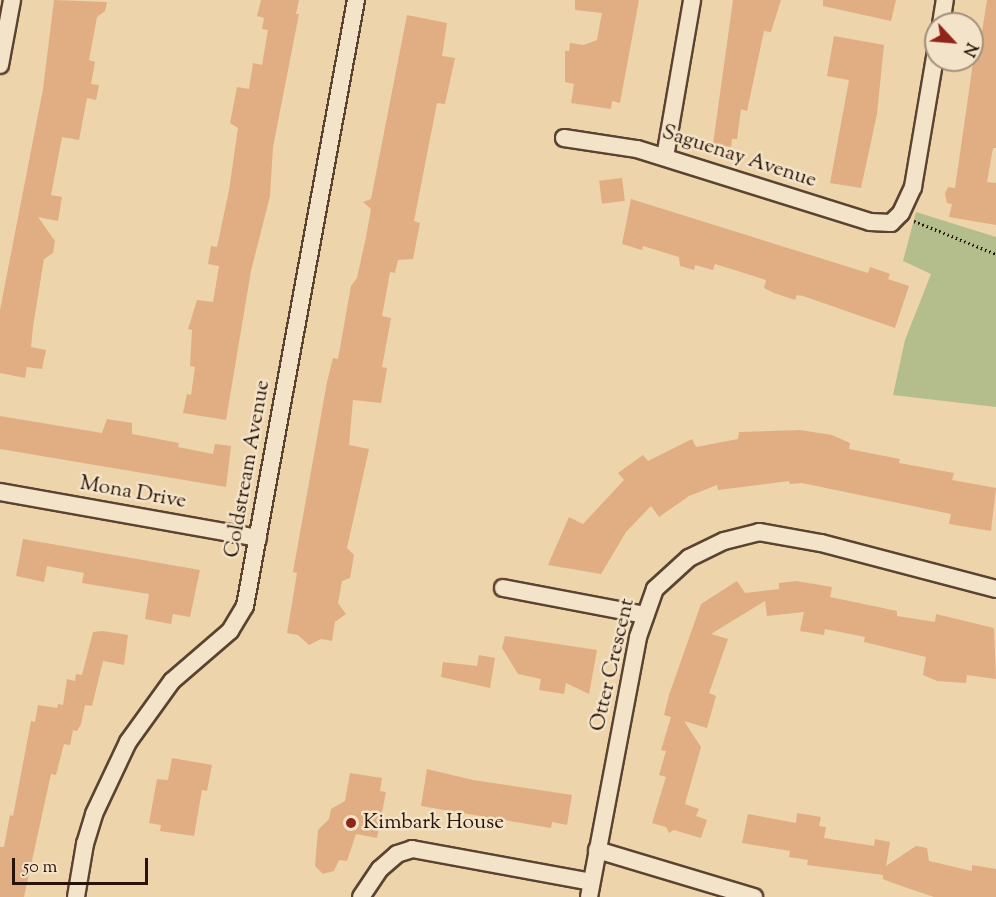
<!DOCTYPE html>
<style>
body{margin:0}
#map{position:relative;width:996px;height:897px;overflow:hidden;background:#edd4aa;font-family:"Sorts Mill Goudy",serif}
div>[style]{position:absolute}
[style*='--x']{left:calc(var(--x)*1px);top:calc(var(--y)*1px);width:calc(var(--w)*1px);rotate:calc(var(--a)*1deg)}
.green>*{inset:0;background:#b3be8c}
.building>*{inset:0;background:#e1ae83;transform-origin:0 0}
.path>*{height:3px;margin-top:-1.5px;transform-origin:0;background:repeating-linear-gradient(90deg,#291309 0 1.5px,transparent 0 4.5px)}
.roads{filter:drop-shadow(2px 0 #5a4331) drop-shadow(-2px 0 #5a4331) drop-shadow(0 2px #5a4331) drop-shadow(0 -2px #5a4331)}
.street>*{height:16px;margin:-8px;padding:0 8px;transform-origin:8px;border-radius:8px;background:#f3e3c8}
.dots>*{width:16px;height:16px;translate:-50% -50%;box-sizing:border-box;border:3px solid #f3e3c8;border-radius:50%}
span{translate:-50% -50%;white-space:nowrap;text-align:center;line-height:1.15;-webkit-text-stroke:5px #f3e3c8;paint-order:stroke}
.street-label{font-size:21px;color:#291309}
.poi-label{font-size:21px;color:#291309}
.left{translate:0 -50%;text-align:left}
.north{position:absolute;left:924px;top:12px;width:60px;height:60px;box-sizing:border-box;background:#f3e3c8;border:2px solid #a2907c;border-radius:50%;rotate:116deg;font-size:16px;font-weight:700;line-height:24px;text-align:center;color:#291309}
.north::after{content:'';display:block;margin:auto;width:21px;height:27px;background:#8f2418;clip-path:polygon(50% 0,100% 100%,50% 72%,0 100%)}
.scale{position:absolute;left:12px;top:858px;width:136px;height:27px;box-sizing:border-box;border:3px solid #291309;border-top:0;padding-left:8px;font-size:18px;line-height:21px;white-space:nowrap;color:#291309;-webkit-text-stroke:4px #f3e3c8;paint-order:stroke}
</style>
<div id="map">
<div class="green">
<div style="clip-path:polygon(916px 212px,996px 237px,996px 407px,893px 395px,905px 340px,931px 274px,903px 261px)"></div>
</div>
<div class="building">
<div style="clip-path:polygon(54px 0,107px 2px,105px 11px,97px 17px,89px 60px,95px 62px,91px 84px,99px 85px,96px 100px,87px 98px,79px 140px,62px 137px,51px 195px,62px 197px,58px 221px,38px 217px,55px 241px,53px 253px,44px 259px,33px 327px,31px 347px,46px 350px,42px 369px,27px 367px,25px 378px,0 373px,0 310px,43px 89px)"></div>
<div style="clip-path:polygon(261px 0,299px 0,296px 14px,299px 14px,273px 147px,270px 196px,251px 271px,226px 420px,183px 413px,187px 394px,191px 395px,195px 367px,190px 366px,192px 330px,188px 329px,197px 300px,213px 302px,219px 266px,208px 264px,211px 246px,217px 247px,229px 190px,238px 128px,230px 123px,237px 87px,249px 89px,253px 63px,262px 65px,268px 30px,262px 29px,264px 18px,257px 16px)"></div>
<div style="clip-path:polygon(575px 0,639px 0,620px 103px,612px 101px,611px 109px,571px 103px,574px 84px,565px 82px,565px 51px,569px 51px,570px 43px,584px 45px,597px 40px,602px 13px,575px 10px)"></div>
<div style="clip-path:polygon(733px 0,781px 0,771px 32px,764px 31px,747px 111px,741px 109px,737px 139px,732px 139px,731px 147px,713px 144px)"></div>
<div style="clip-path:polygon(823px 0,896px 0,891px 21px,823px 6px)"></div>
<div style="clip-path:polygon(987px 0,996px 0,996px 148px,993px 148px,987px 182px,996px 183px,996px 225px,949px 217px,952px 204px,947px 203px,945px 194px,948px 187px,955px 188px,975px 49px,980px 44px)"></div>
<div style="clip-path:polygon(407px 15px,447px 23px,442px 56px,455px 58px,445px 104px,437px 103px,414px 221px,420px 223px,413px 259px,398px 260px,395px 273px,390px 272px,382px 316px,391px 318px,382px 367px,387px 368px,381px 403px,353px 400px,349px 445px,369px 449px,347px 548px,354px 555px,350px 578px,342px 581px,338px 603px,346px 614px,335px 622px,332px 641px,321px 639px,309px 645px,298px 635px,287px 633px,297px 573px,293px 572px,327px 382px,333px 358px,338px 359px,351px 286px,357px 278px,366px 237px,371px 209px,363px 202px,371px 199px)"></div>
<div style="clip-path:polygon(834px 36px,884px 45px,877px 114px,861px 188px,830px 183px,849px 80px,827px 76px)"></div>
<div style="left:622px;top:178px;width:23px;height:23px;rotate:83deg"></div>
<div style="clip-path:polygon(631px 199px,868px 273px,870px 267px,890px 274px,888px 279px,909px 286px,895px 328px,803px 296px,797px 295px,795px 300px,774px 293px,764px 288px,766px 280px,715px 264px,713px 270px,695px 265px,694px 270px,680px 266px,679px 257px,643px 246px,642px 250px,622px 244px)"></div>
<div style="clip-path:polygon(0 416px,102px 433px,107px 419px,132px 423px,132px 434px,179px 443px,178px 447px,213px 454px,215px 444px,231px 446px,226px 487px,0 449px)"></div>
<div style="clip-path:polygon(800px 430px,832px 435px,850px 443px,849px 449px,900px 459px,899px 463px,954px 473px,952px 480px,996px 488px,991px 531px,949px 524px,951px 514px,802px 483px,790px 484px,789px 481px,718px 490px,717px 485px,689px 496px,659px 517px,651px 506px,626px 532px,601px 574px,548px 565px,569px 517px,583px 524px,624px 480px,618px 473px,643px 455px,648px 461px,692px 439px,696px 447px,738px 439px,739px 432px)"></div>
<div style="clip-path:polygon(23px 539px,200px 570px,190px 617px,173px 614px,171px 624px,145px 619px,149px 594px,82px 583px,84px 573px,47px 566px,44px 582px,16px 576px)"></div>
<div style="clip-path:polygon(737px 581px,745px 593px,779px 589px,779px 583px,796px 581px,832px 587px,830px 597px,897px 611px,897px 616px,935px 622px,936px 614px,994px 628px,996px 679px,967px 675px,966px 683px,937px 681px,923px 675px,926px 657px,864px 642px,865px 637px,825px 629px,824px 635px,800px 631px,804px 612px,767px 616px,765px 601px,711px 634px,728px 639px,709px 693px,716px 696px,707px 728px,684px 721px,701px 747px,685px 804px,699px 809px,696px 816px,707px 820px,701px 838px,674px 830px,669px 833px,666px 827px,652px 823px,666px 777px,659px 775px,666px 751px,661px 750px,671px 717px,664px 715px,669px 695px,701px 604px)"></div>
<div style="clip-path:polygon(103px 631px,128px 635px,124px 665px,103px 661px,92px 706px,85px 705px,81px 724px,77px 731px,73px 730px,70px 745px,64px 744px,56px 775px,51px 774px,24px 897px,0 897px,0 847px,4px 847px,10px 815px,13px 816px,31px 721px,35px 722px,38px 705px,57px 708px,58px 704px,63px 705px,67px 679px,75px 681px,76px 674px,82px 675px,93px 632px)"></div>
<div style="clip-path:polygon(505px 636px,597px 650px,589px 694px,566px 683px,564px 694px,539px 690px,541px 679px,518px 674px,502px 648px)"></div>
<div style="clip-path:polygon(479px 655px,495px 658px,490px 688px,441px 677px,443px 662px,477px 666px)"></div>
<div style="clip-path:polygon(172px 758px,212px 765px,207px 791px,202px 790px,194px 836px,160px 831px,161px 825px,149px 823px,157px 779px,168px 780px)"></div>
<div style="clip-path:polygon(427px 769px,473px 780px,572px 795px,567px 825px,552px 822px,551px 828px,421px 806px)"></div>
<div style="clip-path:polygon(350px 773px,382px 778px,380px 791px,386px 792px,377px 838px,356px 834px,347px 861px,339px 860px,334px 871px,323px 874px,315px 866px,318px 830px,329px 819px,331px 809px,345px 801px)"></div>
<div style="clip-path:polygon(797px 813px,821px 817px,819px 826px,826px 827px,824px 838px,874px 846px,875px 839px,890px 842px,886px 866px,916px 846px,927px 848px,929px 861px,972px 871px,972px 865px,996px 869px,996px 897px,934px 897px,890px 882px,883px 879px,883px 875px,807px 865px,808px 860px,789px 857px,790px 851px,742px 843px,748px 814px,796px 823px)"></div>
</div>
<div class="path">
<div style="--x:914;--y:221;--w:88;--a:21.9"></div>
</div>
<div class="roads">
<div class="street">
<div style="--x:941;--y:24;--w:24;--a:-81"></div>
<div style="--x:0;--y:65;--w:66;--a:-79.5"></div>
<div style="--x:564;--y:138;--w:74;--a:8.6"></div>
<div style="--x:637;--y:149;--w:244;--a:17.4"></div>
<div style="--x:870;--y:222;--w:21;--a:3"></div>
<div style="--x:891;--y:223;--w:14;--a:-45"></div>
<div style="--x:901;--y:213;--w:29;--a:-65"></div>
<div style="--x:913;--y:187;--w:138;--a:-80.4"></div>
<div style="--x:665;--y:157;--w:159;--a:-80.2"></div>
<div style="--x:0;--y:492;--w:262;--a:10.1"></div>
<div style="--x:503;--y:588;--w:145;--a:10.8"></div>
<div style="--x:597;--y:850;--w:164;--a:16.7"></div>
<div style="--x:76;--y:897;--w:54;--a:-80.4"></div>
<div style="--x:85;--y:844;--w:31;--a:-73"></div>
<div style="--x:94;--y:814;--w:80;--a:-64.7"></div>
<div style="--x:128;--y:742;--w:75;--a:-54.2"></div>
<div style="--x:172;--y:681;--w:77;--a:-40.8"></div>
<div style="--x:230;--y:631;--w:29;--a:-59"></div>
<div style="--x:245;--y:606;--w:616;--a:-79.62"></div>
<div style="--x:361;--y:897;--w:34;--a:-56"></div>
<div style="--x:380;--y:869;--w:23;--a:-41"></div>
<div style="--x:397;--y:854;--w:16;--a:-18"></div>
<div style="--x:412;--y:849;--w:182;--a:10.4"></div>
<div style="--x:589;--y:897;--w:265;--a:-79.3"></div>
<div style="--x:638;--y:637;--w:51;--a:-70.5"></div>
<div style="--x:655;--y:589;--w:46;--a:-42.4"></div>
<div style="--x:689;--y:558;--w:39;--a:-26"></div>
<div style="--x:724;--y:541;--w:36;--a:-14"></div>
<div style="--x:759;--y:532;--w:63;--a:10.1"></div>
<div style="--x:821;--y:543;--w:181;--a:14.7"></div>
</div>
</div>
<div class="dots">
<div style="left:351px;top:823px;background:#8f2418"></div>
</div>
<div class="street-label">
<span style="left:739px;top:157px;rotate:18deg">Saguenay Avenue</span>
<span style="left:248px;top:469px;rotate:-80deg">Coldstream Avenue</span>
<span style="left:133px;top:493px;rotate:10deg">Mona Drive</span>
<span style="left:613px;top:665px;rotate:-77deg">Otter Crescent</span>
</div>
<div class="poi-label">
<span class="left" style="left:363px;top:823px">Kimbark House</span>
</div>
<div class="north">N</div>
<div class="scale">50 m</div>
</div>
